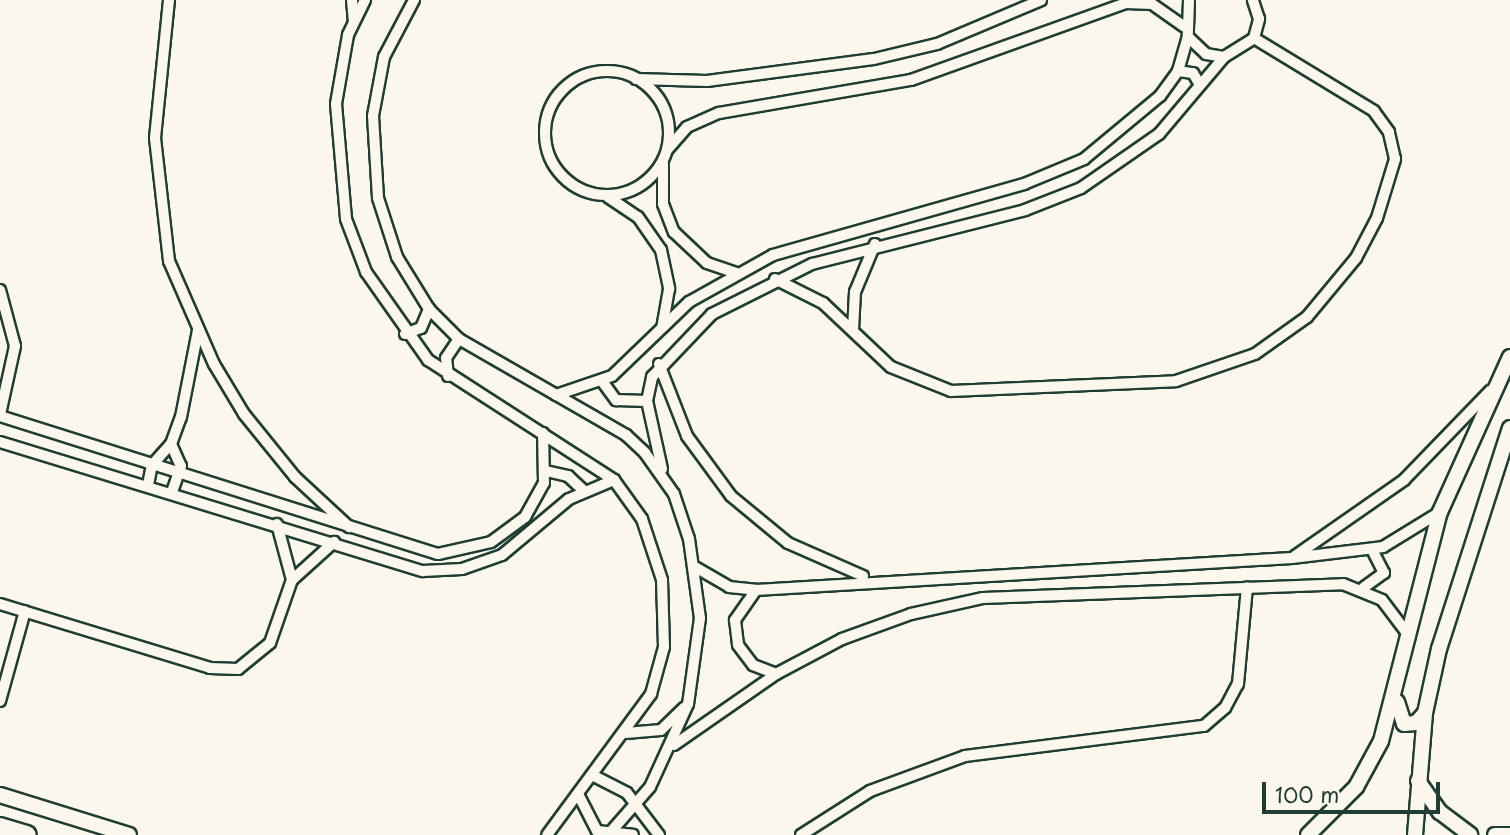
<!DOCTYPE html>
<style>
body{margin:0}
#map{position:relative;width:1510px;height:835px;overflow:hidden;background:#fbf7ec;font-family:"Playpen Sans",sans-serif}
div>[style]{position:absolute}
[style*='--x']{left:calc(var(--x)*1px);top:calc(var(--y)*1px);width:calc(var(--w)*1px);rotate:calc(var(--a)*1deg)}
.roads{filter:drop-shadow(2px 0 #1f3d34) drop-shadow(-2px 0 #1f3d34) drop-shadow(0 2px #1f3d34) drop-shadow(0 -2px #1f3d34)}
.minor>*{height:10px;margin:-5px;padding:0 5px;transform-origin:5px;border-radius:5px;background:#fbf7ec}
.minor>.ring{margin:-5px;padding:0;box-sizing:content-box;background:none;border:10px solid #fbf7ec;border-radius:50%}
.tertiary>*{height:14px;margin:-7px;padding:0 7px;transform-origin:7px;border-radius:7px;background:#fbf7ec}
.primary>*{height:18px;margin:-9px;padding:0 9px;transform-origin:9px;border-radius:9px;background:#fbf7ec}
span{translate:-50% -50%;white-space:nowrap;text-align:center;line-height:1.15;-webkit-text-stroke:6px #fbf7ec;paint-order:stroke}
.scale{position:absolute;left:1262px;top:782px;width:178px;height:32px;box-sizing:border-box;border:4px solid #1f3d34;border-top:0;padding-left:9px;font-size:21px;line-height:24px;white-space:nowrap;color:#1f3d34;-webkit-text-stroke:5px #fbf7ec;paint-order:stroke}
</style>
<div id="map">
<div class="roads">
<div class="minor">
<div style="--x:169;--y:0;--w:139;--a:95.8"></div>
<div style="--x:155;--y:138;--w:124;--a:83.5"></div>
<div style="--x:169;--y:261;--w:112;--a:66.4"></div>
<div style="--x:214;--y:364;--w:58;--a:59"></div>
<div style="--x:244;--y:414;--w:81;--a:51"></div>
<div style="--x:295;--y:477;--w:74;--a:42.8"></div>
<div style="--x:352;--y:0;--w:21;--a:85"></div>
<div style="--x:365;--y:0;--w:39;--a:116"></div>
<div style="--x:348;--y:35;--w:70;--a:99.9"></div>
<div style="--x:336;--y:104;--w:115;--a:85"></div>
<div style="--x:346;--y:219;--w:57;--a:69.3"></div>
<div style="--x:366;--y:272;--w:108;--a:54.8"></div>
<div style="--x:428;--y:360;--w:221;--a:32.8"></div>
<div style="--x:614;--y:480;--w:48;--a:54.3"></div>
<div style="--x:642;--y:519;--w:64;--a:71.8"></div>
<div style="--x:662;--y:580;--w:67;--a:88.3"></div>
<div style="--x:664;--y:647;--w:49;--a:105.5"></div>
<div style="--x:651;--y:694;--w:175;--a:126.4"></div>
<div style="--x:414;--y:0;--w:64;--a:117.8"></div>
<div style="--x:384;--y:57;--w:60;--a:100.6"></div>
<div style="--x:373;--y:116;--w:82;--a:86.5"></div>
<div style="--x:378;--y:198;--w:62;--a:72.1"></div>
<div style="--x:397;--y:257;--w:61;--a:58.4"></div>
<div style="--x:429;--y:309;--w:42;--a:45"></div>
<div style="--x:459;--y:339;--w:193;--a:29.9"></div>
<div style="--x:626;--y:435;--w:26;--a:43"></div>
<div style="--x:645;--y:453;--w:50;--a:54.7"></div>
<div style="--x:674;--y:494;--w:47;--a:71.6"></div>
<div style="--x:689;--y:539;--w:80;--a:82.1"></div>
<div style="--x:700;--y:618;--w:87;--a:97.9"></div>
<div style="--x:688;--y:704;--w:91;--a:114.6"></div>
<div style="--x:650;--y:787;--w:64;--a:131.2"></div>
<div style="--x:1189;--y:0;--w:37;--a:92"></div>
<div style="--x:1188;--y:37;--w:25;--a:43"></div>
<div style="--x:1206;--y:54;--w:18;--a:9"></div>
<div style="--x:1224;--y:57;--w:36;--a:-32"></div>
<div style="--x:1254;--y:38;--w:20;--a:-75"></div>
<div style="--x:1259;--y:19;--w:20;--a:-108"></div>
<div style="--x:1178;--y:71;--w:15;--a:8"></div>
<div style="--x:1193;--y:73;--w:14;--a:60"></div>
<div class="ring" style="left:545px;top:71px;width:114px;height:114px"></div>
<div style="--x:636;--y:79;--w:71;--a:1.6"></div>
<div style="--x:707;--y:81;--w:168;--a:-7.5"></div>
<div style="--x:874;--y:59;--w:65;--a:-13.4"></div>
<div style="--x:937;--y:44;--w:113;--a:-22.9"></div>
<div style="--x:667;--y:150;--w:30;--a:-49"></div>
<div style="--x:687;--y:127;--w:35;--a:-24"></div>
<div style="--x:719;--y:113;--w:195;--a:-9.8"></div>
<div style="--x:911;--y:80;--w:228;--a:-19.7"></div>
<div style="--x:1126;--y:3;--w:26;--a:2"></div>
<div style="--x:1152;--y:4;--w:39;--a:35"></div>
<div style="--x:663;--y:164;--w:40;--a:90"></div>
<div style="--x:663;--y:204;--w:30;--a:69"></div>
<div style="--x:674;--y:232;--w:45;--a:43.2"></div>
<div style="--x:707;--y:263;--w:31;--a:19"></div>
<div style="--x:608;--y:197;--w:36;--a:34"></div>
<div style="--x:638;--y:217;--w:40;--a:55.1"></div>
<div style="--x:661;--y:250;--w:40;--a:78"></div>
<div style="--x:669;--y:289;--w:39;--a:100"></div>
<div style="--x:775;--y:279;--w:54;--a:26.6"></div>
<div style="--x:823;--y:303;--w:93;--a:43.3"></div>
<div style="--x:891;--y:367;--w:65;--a:21.8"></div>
<div style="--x:951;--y:391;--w:225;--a:-2.5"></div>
<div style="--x:1176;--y:381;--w:83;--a:-18.9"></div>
<div style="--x:1255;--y:354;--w:64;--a:-35.4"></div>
<div style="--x:1307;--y:317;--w:77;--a:-50.3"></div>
<div style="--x:1356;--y:258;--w:45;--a:-62.3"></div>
<div style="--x:1377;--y:218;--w:62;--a:-73"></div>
<div style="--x:1395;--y:159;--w:28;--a:-103"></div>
<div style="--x:1389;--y:132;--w:26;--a:-126"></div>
<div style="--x:1374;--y:111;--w:140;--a:-148.7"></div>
<div style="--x:0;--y:290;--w:58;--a:75"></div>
<div style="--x:15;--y:346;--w:70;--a:102.4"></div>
<div style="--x:853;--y:330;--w:38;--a:-87"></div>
<div style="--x:855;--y:292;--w:52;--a:-67.4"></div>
<div style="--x:405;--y:334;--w:17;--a:-21"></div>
<div style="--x:421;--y:328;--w:21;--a:-67"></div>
<div style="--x:659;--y:364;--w:77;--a:68.7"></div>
<div style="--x:687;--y:436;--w:74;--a:53.7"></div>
<div style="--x:731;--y:496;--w:74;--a:39.5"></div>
<div style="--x:788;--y:543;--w:82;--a:23.7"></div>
<div style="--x:448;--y:376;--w:18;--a:-96"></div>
<div style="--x:446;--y:358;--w:23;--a:-56"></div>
<div style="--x:602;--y:381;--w:24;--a:54"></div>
<div style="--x:616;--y:400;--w:31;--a:2"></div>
<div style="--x:556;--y:395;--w:59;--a:-18.7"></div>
<div style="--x:612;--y:376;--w:107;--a:-43.9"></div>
<div style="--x:689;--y:302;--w:96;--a:-29.2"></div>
<div style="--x:773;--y:255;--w:261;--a:-15.8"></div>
<div style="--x:1024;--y:184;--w:65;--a:-22.6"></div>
<div style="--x:1084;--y:159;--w:99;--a:-39.7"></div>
<div style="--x:1160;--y:96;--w:31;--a:-54"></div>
<div style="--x:1178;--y:71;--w:35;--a:-74"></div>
<div style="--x:0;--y:416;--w:459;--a:17.5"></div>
<div style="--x:438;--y:554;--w:54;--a:-12.8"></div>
<div style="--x:491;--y:542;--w:42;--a:-36.3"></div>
<div style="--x:525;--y:517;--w:39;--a:-61"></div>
<div style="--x:544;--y:483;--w:50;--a:-91.1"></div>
<div style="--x:0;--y:442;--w:442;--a:17"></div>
<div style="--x:423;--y:571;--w:39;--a:-3"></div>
<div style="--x:462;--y:569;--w:42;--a:-19.3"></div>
<div style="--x:502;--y:555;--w:87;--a:-39.9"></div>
<div style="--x:569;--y:499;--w:49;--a:-22.9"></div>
<div style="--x:171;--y:444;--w:24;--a:66"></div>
<div style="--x:181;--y:466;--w:28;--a:109"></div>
<div style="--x:662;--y:469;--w:70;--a:-102.4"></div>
<div style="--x:647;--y:401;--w:25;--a:-78"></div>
<div style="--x:652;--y:377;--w:87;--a:-46.4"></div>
<div style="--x:712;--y:314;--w:112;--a:-26.6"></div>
<div style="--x:812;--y:264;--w:220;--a:-14.2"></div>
<div style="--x:1025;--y:210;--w:60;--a:-21.4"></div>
<div style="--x:1081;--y:188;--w:95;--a:-34.7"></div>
<div style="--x:1159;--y:134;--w:101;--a:-49.8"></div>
<div style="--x:546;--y:471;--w:23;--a:13"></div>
<div style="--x:568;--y:476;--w:22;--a:43"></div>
<div style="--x:148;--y:485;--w:20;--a:-79"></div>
<div style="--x:152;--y:465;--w:28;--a:-48"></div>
<div style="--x:171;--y:444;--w:29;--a:-70"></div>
<div style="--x:181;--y:417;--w:89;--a:-78.9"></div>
<div style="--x:1295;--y:556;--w:133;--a:-34.9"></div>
<div style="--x:1404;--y:480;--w:124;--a:-46"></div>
<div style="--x:695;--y:567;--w:39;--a:30"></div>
<div style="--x:729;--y:587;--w:27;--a:6"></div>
<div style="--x:756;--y:590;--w:537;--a:-3.42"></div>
<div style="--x:1292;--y:558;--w:92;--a:-6.9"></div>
<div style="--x:1383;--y:547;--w:67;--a:-31.6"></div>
<div style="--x:292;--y:580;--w:57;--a:-42.1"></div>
<div style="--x:1363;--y:588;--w:26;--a:-36"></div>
<div style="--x:1384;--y:573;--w:27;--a:-117"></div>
<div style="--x:756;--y:590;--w:37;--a:125"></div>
<div style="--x:735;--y:620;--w:25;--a:83"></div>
<div style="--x:738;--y:645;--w:25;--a:53"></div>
<div style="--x:753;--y:665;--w:25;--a:21"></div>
<div style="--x:0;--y:604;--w:220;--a:16.9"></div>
<div style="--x:210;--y:668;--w:28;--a:2"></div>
<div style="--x:238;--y:669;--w:41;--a:-39.1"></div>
<div style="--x:270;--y:643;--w:67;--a:-70.8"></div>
<div style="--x:292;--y:580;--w:58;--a:-105"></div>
<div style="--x:0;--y:701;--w:93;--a:-74.5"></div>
<div style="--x:626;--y:733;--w:35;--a:-5"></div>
<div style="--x:661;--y:730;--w:32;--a:-44"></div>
<div style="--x:674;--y:745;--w:124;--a:-34.8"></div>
<div style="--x:776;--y:674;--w:75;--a:-27.9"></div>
<div style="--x:842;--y:639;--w:73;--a:-19.9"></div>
<div style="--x:911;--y:614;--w:74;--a:-12.5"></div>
<div style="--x:983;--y:598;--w:360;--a:-2.2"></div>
<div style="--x:1343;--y:584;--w:42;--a:22.3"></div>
<div style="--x:1382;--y:600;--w:46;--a:52.9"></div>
<div style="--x:592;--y:775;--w:39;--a:27"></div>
<div style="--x:627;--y:793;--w:53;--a:52.7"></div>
<div style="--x:578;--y:794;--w:42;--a:62.8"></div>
<div style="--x:597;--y:831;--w:36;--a:6"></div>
<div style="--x:801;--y:835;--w:82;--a:-32.5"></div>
<div style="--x:870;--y:791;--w:101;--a:-20.2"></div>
<div style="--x:965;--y:756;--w:241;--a:-7.2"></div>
<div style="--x:1204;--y:726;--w:28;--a:-41"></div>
<div style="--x:1225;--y:708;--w:27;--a:-62"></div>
<div style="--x:1238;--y:684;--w:97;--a:-84.7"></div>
</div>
<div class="tertiary">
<div style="--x:1397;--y:702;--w:23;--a:72"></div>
<div style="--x:1404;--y:724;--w:12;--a:-5"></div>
<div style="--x:1416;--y:723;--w:13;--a:-48"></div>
<div style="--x:1418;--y:781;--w:38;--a:55"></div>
<div style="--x:1440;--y:812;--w:38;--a:37"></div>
<div style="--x:0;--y:795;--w:135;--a:17.2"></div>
<div style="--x:1308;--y:835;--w:68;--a:-45"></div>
<div style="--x:1356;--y:787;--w:52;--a:-61.5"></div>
<div style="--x:1381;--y:741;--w:236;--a:-75.6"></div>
<div style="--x:1440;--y:512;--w:170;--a:-65.7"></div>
<div style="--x:1415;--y:835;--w:122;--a:-85.3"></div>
<div style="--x:1425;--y:713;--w:66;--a:-77.7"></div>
<div style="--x:1439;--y:649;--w:232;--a:-72.2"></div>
<div style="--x:1495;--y:835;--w:15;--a:0"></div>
</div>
<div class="primary">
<div style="--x:0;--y:827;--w:28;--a:17"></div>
</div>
</div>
<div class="scale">100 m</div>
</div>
